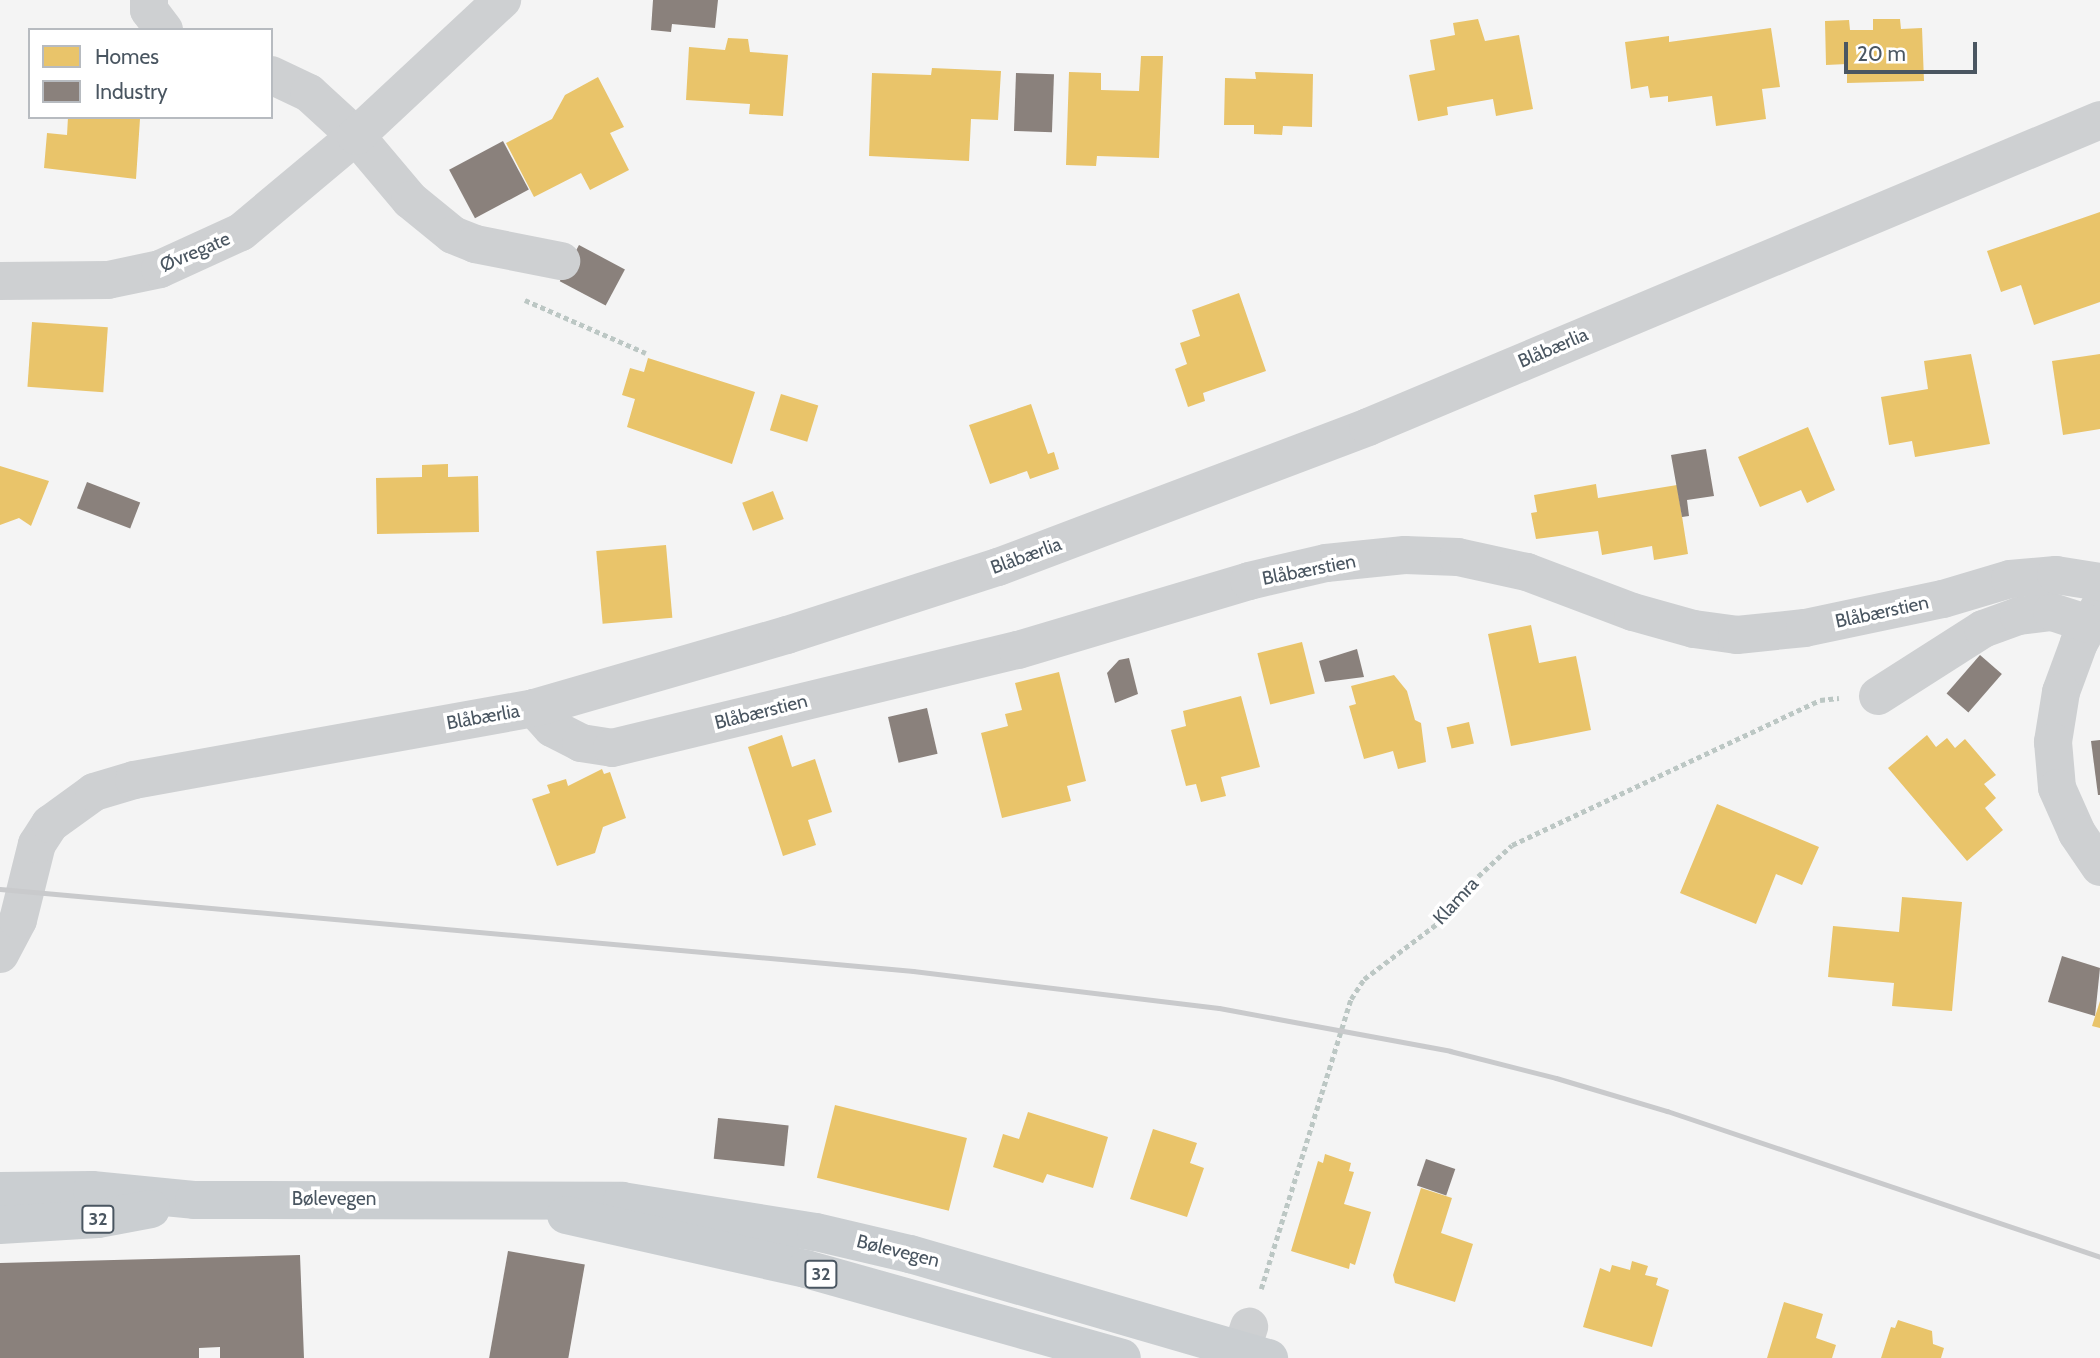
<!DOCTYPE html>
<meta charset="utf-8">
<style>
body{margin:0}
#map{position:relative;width:2100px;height:1358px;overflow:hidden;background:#f4f4f4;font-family:Cabin,sans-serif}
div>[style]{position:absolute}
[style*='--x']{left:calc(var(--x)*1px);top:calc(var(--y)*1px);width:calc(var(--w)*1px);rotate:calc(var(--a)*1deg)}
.homes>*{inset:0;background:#e9c46a;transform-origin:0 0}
.industry>*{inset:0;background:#8a817c;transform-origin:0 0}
.path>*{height:4.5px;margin-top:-2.25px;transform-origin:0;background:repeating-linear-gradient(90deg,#bcc7c4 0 5px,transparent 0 8.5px)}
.minor>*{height:38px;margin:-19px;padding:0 19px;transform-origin:19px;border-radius:19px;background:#ced0d2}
.major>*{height:38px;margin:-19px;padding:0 19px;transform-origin:19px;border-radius:19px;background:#caced1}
.rail>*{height:5px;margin:-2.5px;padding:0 2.5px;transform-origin:2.5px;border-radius:2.5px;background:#c9cacc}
span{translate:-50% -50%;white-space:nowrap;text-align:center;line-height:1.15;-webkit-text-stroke:7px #fff;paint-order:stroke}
.shield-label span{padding:2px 5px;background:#fff;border:2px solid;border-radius:5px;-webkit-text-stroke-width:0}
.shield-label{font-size:18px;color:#4a5661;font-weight:700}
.street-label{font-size:19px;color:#4a5661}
.legend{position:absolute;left:28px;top:28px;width:245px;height:91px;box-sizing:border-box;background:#fff;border:2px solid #b7bbc0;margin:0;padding:9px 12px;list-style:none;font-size:21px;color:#4a5661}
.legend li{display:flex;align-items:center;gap:14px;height:35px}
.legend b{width:35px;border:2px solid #b7bbc0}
.scale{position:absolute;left:1844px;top:42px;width:133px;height:32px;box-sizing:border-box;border:4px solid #4a5661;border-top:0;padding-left:9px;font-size:21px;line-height:24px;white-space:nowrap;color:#4a5661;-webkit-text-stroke:5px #fff;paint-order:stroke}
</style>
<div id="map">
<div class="homes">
<div style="clip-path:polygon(1478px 19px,1485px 41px,1519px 35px,1533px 109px,1496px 116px,1493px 99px,1447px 107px,1448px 115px,1418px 121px,1409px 75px,1435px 70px,1430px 40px,1455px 35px,1453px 23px)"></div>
<div style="clip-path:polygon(1873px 19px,1900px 19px,1901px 29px,1922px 28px,1924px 81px,1847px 83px,1847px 64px,1826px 65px,1825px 21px,1849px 20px,1850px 30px,1873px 30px)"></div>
<div style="clip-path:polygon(1771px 28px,1780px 87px,1762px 89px,1766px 119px,1716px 126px,1712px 96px,1668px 102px,1668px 96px,1650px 98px,1648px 86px,1631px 89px,1625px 42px,1669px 36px,1669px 42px)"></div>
<div style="clip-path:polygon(728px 38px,748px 39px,750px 52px,788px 55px,783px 116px,749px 114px,750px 104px,686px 100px,689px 47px,725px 50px)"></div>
<div style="clip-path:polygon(1141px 56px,1163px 56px,1159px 158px,1097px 156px,1096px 166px,1066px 165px,1069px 72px,1101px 73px,1101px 90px,1139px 91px)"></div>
<div style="clip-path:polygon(932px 68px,1001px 71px,998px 120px,971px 119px,969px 161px,869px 156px,872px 73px,931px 75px)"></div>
<div style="clip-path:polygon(1255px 72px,1313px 74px,1312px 127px,1283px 126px,1282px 135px,1254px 134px,1254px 125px,1224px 125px,1225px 78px,1256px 79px)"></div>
<div style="clip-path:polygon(598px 77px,624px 127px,610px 133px,629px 170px,590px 190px,581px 173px,534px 197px,506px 143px,552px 119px,565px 95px)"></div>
<div style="clip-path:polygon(68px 117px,140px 119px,136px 179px,44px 168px,47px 133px,67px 135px)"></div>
<div style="clip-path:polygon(2100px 212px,2100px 302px,2034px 325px,2021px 285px,2001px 292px,1987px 251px)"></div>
<div style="clip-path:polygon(1239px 293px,1266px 371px,1203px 393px,1205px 401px,1188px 407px,1175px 369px,1187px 364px,1180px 343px,1200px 336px,1192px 310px)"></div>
<div style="left:32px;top:322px;width:76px;height:65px;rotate:4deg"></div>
<div style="clip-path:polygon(1971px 354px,1990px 444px,1915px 457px,1912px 441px,1889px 445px,1881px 397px,1928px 389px,1924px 361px)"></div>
<div style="clip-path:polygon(2100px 354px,2100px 429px,2063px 435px,2052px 361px)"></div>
<div style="clip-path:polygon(648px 358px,755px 392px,732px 464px,627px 427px,635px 399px,622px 395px,630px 368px,644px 372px)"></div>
<div style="left:781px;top:394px;width:39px;height:38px;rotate:17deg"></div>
<div style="clip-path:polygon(1031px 404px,1048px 454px,1054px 452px,1059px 469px,1030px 479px,1027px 471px,990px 484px,969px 425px)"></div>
<div style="clip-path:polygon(1808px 427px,1835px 490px,1807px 503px,1801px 490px,1760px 507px,1738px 457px)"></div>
<div style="clip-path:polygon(448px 464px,448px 477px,478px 476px,479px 532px,377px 534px,376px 478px,422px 477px,422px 465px)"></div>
<div style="clip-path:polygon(0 466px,49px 481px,31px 526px,19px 518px,0 525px)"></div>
<div style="clip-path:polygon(1596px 484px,1598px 498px,1677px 485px,1688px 554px,1654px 560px,1652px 546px,1602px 555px,1598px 531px,1536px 539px,1531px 513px,1537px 512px,1534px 495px)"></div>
<div style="left:773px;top:491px;width:30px;height:33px;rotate:69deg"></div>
<div style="left:666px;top:545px;width:73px;height:70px;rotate:85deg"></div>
<div style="clip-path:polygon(1531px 625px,1539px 663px,1576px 656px,1591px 730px,1511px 746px,1488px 634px)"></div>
<div style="left:1302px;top:642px;width:53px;height:46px;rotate:76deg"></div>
<div style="clip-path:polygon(1059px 672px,1086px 781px,1067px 786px,1071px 801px,1002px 818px,981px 733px,1008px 726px,1005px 714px,1022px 710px,1015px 683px)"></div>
<div style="clip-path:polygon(1394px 675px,1407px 691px,1415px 720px,1421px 723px,1426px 762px,1398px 769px,1393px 751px,1364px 759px,1349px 706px,1356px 704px,1351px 686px)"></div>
<div style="clip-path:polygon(1241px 696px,1260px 767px,1221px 777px,1226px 796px,1201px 802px,1196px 784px,1186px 786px,1171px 730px,1186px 726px,1183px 711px)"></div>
<div style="left:1469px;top:722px;width:22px;height:23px;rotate:77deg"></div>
<div style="clip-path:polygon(782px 735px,792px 767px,815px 759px,832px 812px,808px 820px,816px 845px,783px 856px,748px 747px)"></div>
<div style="clip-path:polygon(1927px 735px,1936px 747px,1947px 738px,1955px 748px,1965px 739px,1996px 775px,1984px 784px,1996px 798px,1985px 808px,2003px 830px,1967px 861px,1888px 768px)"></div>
<div style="clip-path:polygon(602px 769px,604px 774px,610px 772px,626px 818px,603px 827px,595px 853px,557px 866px,532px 799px,550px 793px,547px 785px,566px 779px,568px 786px)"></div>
<div style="clip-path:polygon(1717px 804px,1819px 847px,1802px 885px,1776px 874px,1756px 924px,1680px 893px)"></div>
<div style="clip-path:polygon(1902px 897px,1962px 902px,1952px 1011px,1892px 1006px,1894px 983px,1828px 977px,1833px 926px,1899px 932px)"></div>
<div style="clip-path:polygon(2100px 1001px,2100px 1028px,2092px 1026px)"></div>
<div style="left:835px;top:1105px;width:136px;height:75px;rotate:14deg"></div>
<div style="clip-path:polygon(1028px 1112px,1108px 1137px,1093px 1188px,1047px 1174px,1043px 1183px,993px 1167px,1003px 1134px,1019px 1139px)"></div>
<div style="clip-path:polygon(1153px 1129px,1197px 1143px,1190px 1163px,1204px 1168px,1187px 1217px,1130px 1199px)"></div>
<div style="clip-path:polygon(1325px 1154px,1351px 1163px,1349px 1171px,1354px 1172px,1344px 1204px,1371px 1212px,1355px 1265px,1350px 1263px,1349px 1269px,1291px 1251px,1318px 1161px,1323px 1163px)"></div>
<div style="clip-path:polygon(1421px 1188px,1452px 1198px,1441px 1233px,1473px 1244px,1455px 1302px,1395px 1283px,1393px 1275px)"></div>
<div style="clip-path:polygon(1632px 1261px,1648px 1266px,1645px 1275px,1658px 1278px,1656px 1285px,1669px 1290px,1652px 1347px,1583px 1327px,1600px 1268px,1610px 1272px,1612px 1265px,1630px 1270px)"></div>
<div style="clip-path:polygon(1784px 1302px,1823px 1314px,1816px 1338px,1836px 1345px,1832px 1358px,1767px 1358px)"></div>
<div style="clip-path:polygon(1898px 1320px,1932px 1331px,1933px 1344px,1944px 1348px,1941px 1358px,1881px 1358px,1891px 1327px,1895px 1328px)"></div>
</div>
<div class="industry">
<div style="clip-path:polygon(653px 0,718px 0,715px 28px,672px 24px,671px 32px,651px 30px)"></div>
<div style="left:1016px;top:73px;width:38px;height:58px;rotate:2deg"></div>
<div style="left:503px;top:141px;width:55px;height:61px;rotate:62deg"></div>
<div style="left:579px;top:245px;width:52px;height:41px;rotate:28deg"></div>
<div style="clip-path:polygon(1706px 449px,1714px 496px,1687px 500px,1689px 516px,1682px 517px,1671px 455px)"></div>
<div style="left:87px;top:482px;width:57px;height:28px;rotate:21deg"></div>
<div style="clip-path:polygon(1357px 649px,1364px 677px,1325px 682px,1319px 661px)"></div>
<div style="left:1980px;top:655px;width:29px;height:51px;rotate:41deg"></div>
<div style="clip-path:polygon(1129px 658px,1138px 694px,1115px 703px,1107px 673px,1119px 660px)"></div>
<div style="left:927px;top:708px;width:47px;height:40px;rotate:77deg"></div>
<div style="clip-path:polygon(2100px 740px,2100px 795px,2098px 795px,2091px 741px)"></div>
<div style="clip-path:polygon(2062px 956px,2100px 968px,2095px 1016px,2048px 1002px)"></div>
<div style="left:718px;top:1118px;width:71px;height:41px;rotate:6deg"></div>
<div style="left:1426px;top:1159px;width:31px;height:28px;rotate:19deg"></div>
<div style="left:508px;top:1251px;width:78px;height:109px;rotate:10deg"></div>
<div style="clip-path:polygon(300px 1255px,304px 1358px,220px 1358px,220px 1347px,199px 1348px,199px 1358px,0 1358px,0 1263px)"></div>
</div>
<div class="path">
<div style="--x:525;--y:300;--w:132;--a:23.7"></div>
<div style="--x:1261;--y:1289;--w:304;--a:-72.8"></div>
<div style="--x:1351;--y:999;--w:24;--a:-57"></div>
<div style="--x:1364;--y:979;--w:98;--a:-37.1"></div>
<div style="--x:1442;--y:920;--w:48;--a:-51.7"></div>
<div style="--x:1472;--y:882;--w:54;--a:-42.8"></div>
<div style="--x:1512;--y:845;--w:340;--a:-25.2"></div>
<div style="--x:1820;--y:700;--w:19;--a:-6"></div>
</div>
<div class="minor">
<div style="--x:149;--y:0;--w:10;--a:90"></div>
<div style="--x:149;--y:10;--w:25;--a:53"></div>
<div style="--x:271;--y:75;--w:42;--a:25.3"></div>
<div style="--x:309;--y:93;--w:64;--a:42.5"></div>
<div style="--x:356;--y:136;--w:84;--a:49.8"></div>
<div style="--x:410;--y:200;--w:55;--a:39.1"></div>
<div style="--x:453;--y:235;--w:24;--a:22"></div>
<div style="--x:475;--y:244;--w:88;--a:11.2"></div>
<div style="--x:0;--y:281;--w:108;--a:-0.5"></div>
<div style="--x:108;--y:280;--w:53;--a:-11.9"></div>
<div style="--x:160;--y:269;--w:89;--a:-24.6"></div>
<div style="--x:241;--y:232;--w:150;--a:-39.9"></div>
<div style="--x:356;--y:136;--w:200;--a:-43"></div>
<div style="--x:2100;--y:606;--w:43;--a:119.6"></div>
<div style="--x:2079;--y:643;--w:52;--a:110.2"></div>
<div style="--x:2061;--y:692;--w:51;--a:99.1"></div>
<div style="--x:2053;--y:742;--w:46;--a:85"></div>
<div style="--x:2057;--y:788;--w:49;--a:66"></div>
<div style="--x:2077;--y:833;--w:41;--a:55.9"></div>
<div style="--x:1878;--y:696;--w:125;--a:-32.5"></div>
<div style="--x:1983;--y:629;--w:38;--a:-20"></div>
<div style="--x:2019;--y:616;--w:33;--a:-7"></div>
<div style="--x:2052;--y:612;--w:40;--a:18"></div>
<div style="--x:534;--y:708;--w:27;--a:48"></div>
<div style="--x:552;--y:728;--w:33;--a:27"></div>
<div style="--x:581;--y:743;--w:31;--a:9"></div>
<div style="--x:612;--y:748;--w:418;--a:-13.6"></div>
<div style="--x:1018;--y:650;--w:241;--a:-16.6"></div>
<div style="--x:1249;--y:581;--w:79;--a:-13.2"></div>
<div style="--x:1326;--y:563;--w:79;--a:-5.8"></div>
<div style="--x:1405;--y:555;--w:53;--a:2.2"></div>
<div style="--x:1458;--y:557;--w:71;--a:12.3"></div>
<div style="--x:1527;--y:572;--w:113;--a:20.7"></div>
<div style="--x:1633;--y:612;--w:63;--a:15.6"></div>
<div style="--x:1694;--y:629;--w:43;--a:7.9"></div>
<div style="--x:1737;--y:635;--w:68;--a:-5.9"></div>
<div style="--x:1805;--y:628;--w:141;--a:-11.9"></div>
<div style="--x:1943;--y:599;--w:70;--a:-16.6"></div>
<div style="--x:2010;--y:579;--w:46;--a:-5"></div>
<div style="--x:2056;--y:575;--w:45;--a:9"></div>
<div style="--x:0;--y:954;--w:38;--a:-62"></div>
<div style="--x:18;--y:920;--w:78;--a:-76"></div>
<div style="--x:37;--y:844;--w:24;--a:-57"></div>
<div style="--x:50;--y:824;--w:54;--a:-36"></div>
<div style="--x:94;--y:792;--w:42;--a:-16.7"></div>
<div style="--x:134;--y:780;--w:406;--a:-10.2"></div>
<div style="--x:534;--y:708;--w:263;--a:-16.1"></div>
<div style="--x:787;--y:635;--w:222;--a:-17.9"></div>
<div style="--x:998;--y:567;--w:396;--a:-20.7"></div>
<div style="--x:1368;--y:427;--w:794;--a:-22.75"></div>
<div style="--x:1239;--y:1358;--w:33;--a:-72"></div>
</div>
<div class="major">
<div style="--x:0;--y:1191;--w:92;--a:-0.6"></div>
<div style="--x:92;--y:1190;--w:102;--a:5.6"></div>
<div style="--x:194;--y:1200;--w:428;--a:0.1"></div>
<div style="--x:622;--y:1201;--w:196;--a:9.1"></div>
<div style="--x:816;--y:1232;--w:97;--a:13.2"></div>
<div style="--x:910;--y:1254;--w:374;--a:16.2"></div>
<div style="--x:566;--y:1215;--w:246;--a:12.7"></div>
<div style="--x:806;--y:1269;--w:328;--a:15.7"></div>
<div style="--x:0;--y:1225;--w:98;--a:-3.5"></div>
<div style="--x:98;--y:1219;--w:54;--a:-10.7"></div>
</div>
<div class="rail">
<div style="--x:0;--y:889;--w:917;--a:5.13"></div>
<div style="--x:913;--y:971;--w:308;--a:6.9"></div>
<div style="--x:1219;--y:1008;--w:235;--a:10.5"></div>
<div style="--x:1450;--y:1051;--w:109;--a:14.3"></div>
<div style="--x:1556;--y:1078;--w:116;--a:16.6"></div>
<div style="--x:1667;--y:1111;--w:457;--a:18.6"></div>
</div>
<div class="shield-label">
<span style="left:98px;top:1219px">32</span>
<span style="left:821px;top:1274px">32</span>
</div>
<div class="street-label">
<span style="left:195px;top:252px;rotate:-23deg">Øvregate</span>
<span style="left:1553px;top:348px;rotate:-23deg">Blåbærlia</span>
<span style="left:1026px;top:556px;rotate:-20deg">Blåbærlia</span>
<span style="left:1309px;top:570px;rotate:-11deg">Blåbærstien</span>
<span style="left:1882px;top:612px;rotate:-12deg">Blåbærstien</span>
<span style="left:761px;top:712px;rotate:-14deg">Blåbærstien</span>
<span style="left:483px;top:717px;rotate:-10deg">Blåbærlia</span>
<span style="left:1456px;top:901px;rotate:-47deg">Klamra</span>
<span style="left:334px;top:1199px">Bølevegen</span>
<span style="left:898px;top:1251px;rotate:14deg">Bølevegen</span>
</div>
<ul class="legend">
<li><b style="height:19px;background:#e9c46a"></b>Homes</li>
<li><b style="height:19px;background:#8a817c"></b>Industry</li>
</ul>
<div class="scale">20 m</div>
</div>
